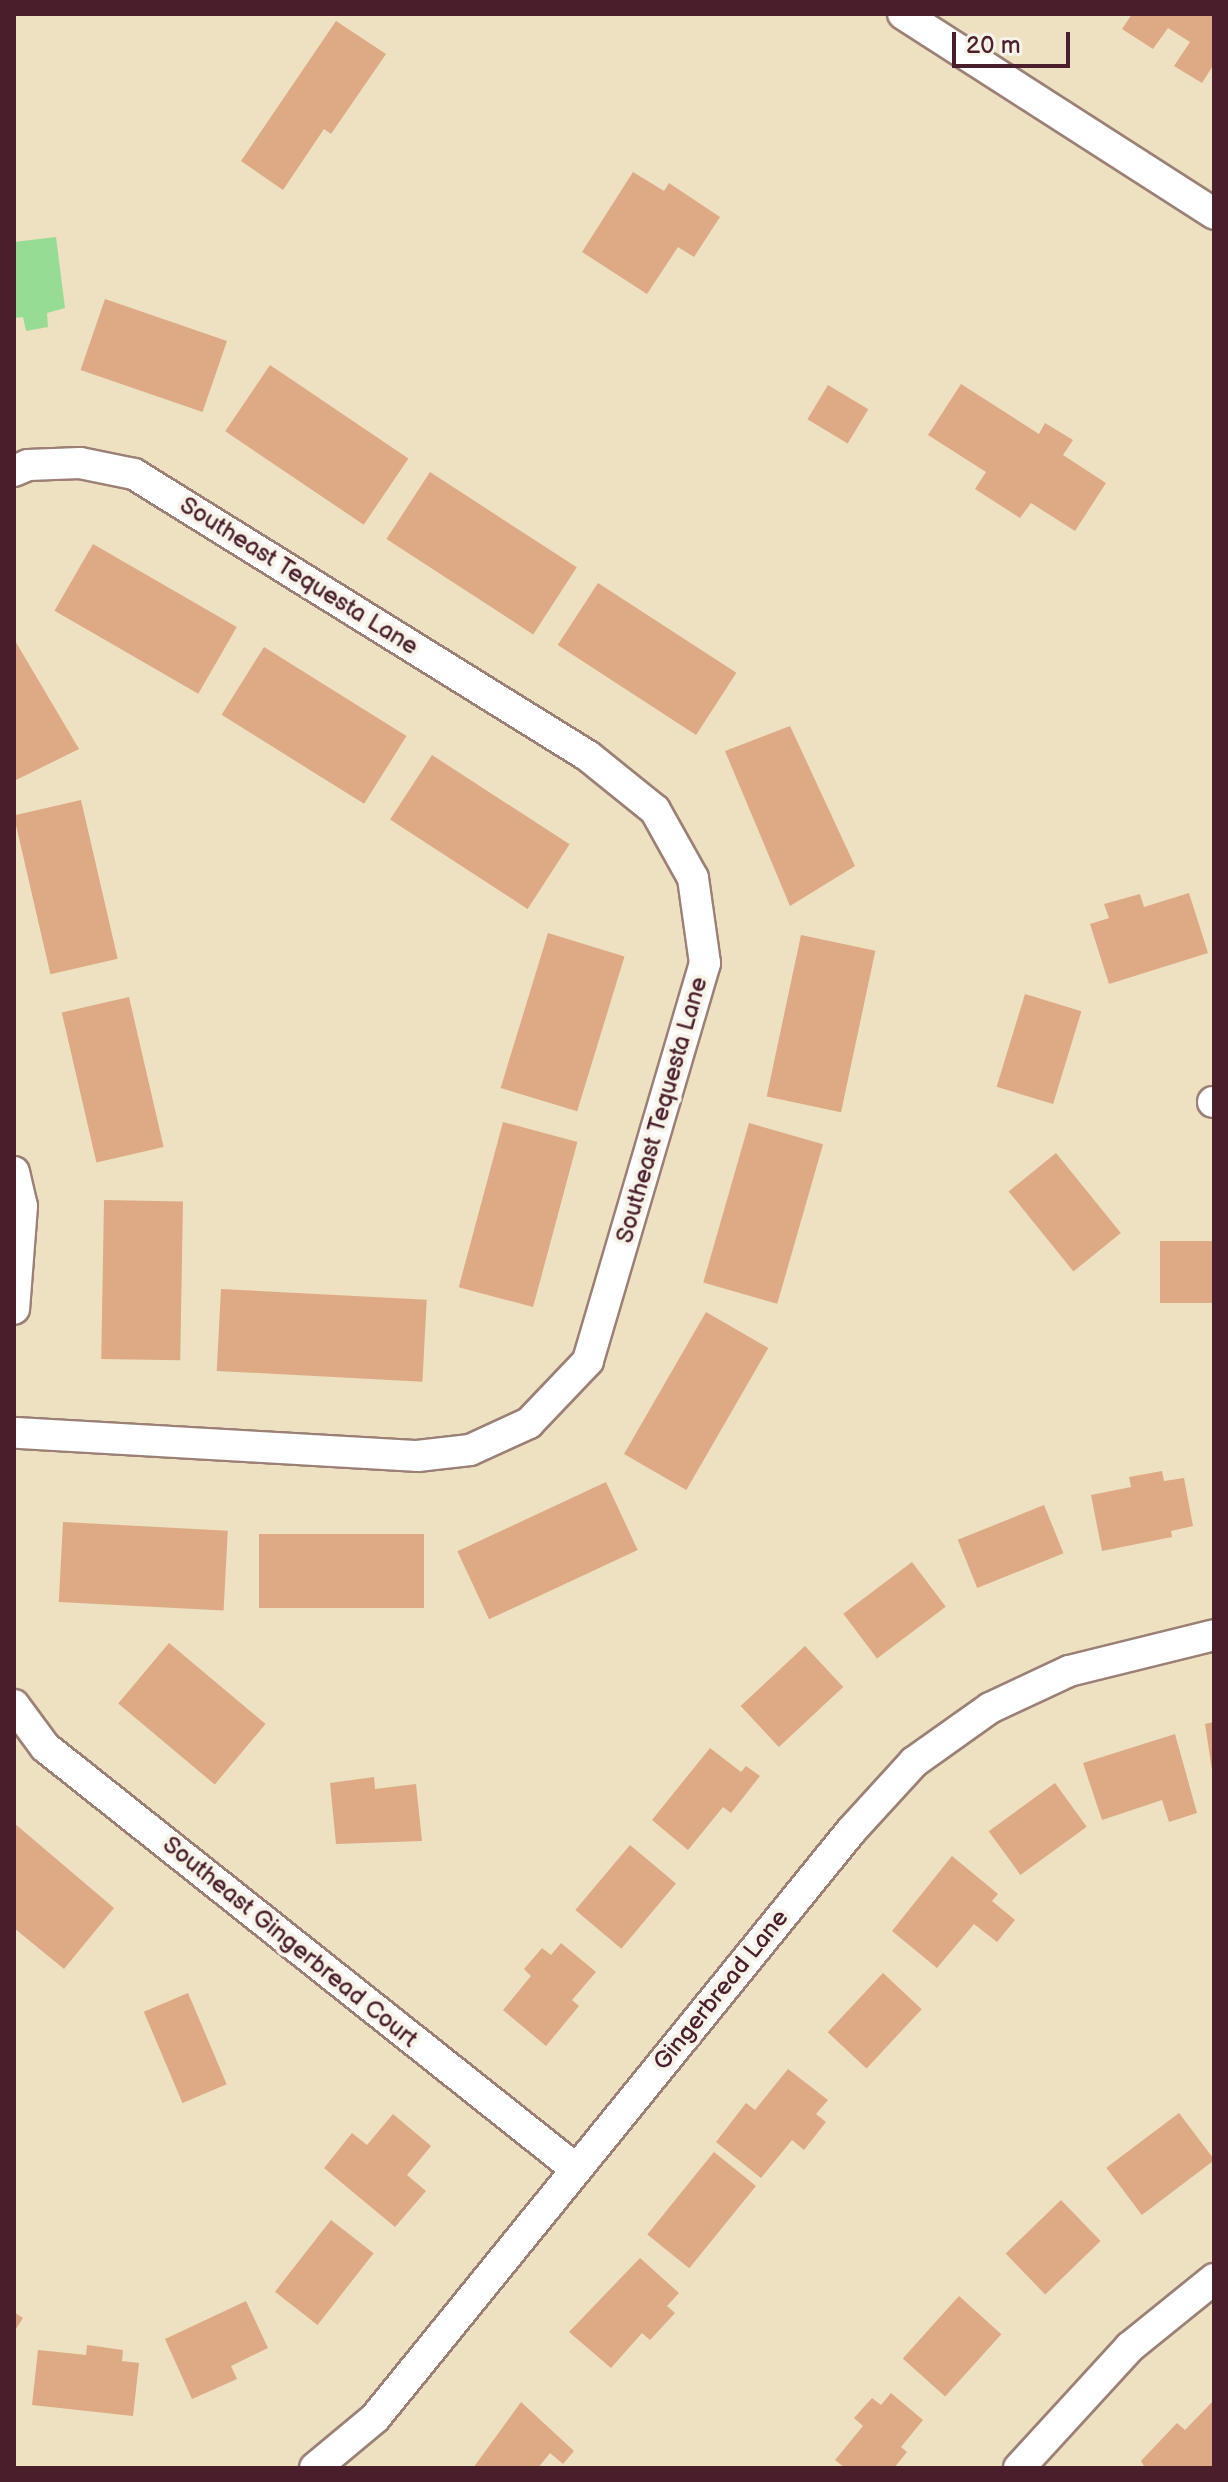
<!DOCTYPE html>
<style>
body{margin:0}
#map{position:relative;width:1228px;height:2482px;overflow:hidden;background:#ede1c1;font-family:"Balsamiq Sans",sans-serif}
div>[style]{position:absolute}
[style*='--x']{left:calc(var(--x)*1px);top:calc(var(--y)*1px);width:calc(var(--w)*1px);rotate:calc(var(--a)*1deg)}
.green>*{inset:0;background:#97dc95}
.building>*{inset:0;background:#ddaa85;transform-origin:0 0}
.roads{filter:drop-shadow(2px 0 #9c8076) drop-shadow(-2px 0 #9c8076) drop-shadow(0 2px #9c8076) drop-shadow(0 -2px #9c8076)}
.minor>*{height:30px;margin:-15px;padding:0 15px;transform-origin:15px;border-radius:15px;background:#fff}
span{translate:-50% -50%;white-space:nowrap;text-align:center;line-height:1.15;-webkit-text-stroke:8px #f7f3e8;paint-order:stroke}
.street-label{font-size:24px;color:#4a1f2b}
.frame{position:absolute;inset:0;border:16px solid #4a1f2b;pointer-events:none}
.scale{position:absolute;left:952px;top:32px;width:118px;height:36px;box-sizing:border-box;border:4px solid #4a1f2b;border-top:0;padding-left:10px;font-size:24px;line-height:28px;white-space:nowrap;color:#4a1f2b;-webkit-text-stroke:6px #f7f3e8;paint-order:stroke}
</style>
<div id="map">
<div class="green">
<div style="clip-path:polygon(56px 237px,65px 308px,47px 313px,48px 327px,26px 331px,23px 317px,14px 318px,14px 242px)"></div>
</div>
<div class="building">
<div style="clip-path:polygon(1132px 14px,1214px 14px,1214px 64px,1202px 83px,1174px 66px,1190px 42px,1168px 28px,1153px 49px,1122px 29px)"></div>
<div style="clip-path:polygon(336px 21px,386px 54px,331px 134px,324px 129px,283px 190px,241px 161px)"></div>
<div style="clip-path:polygon(633px 172px,664px 191px,669px 183px,720px 217px,694px 257px,678px 247px,647px 294px,582px 252px)"></div>
<div style="left:105px;top:299px;width:129px;height:75px;rotate:19deg"></div>
<div style="left:270px;top:365px;width:167px;height:80px;rotate:34deg"></div>
<div style="clip-path:polygon(961px 384px,1039px 434px,1045px 423px,1073px 440px,1063px 455px,1106px 483px,1075px 531px,1031px 503px,1020px 518px,975px 489px,986px 472px,928px 435px)"></div>
<div style="left:828px;top:385px;width:47px;height:40px;rotate:31deg"></div>
<div style="left:430px;top:472px;width:175px;height:80px;rotate:33deg"></div>
<div style="left:93px;top:544px;width:166px;height:77px;rotate:30deg"></div>
<div style="left:598px;top:583px;width:165px;height:74px;rotate:33deg"></div>
<div style="clip-path:polygon(14px 639px,79px 749px,14px 781px)"></div>
<div style="left:264px;top:647px;width:168px;height:80px;rotate:32deg"></div>
<div style="clip-path:polygon(790px 726px,855px 866px,790px 906px,725px 751px)"></div>
<div style="left:432px;top:755px;width:164px;height:77px;rotate:33deg"></div>
<div style="left:81px;top:800px;width:163px;height:69px;rotate:77deg"></div>
<div style="clip-path:polygon(1189px 893px,1208px 953px,1109px 984px,1090px 924px,1109px 918px,1104px 904px,1140px 894px,1144px 907px)"></div>
<div style="left:548px;top:933px;width:80px;height:162px;rotate:17deg"></div>
<div style="left:801px;top:935px;width:76px;height:165px;rotate:12deg"></div>
<div style="left:1025px;top:994px;width:59px;height:97px;rotate:17deg"></div>
<div style="left:129px;top:997px;width:154px;height:69px;rotate:77deg"></div>
<div style="left:503px;top:1122px;width:77px;height:171px;rotate:15deg"></div>
<div style="left:749px;top:1123px;width:77px;height:166px;rotate:16deg"></div>
<div style="left:1056px;top:1153px;width:103px;height:61px;rotate:51deg"></div>
<div style="left:104px;top:1200px;width:79px;height:159px;rotate:1deg"></div>
<div style="left:1214px;top:1241px;width:62px;height:54px;rotate:90deg"></div>
<div style="left:221px;top:1289px;width:206px;height:82px;rotate:3deg"></div>
<div style="left:706px;top:1312px;width:72px;height:164px;rotate:30deg"></div>
<div style="clip-path:polygon(1162px 1471px,1164px 1481px,1184px 1478px,1193px 1526px,1171px 1531px,1172px 1537px,1102px 1551px,1091px 1495px,1131px 1487px,1129px 1477px)"></div>
<div style="left:606px;top:1482px;width:75px;height:164px;rotate:65deg"></div>
<div style="left:1044px;top:1505px;width:52px;height:93px;rotate:68deg"></div>
<div style="left:63px;top:1522px;width:165px;height:80px;rotate:3deg"></div>
<div style="left:259px;top:1534px;width:165px;height:74px"></div>
<div style="left:912px;top:1562px;width:56px;height:86px;rotate:53deg"></div>
<div style="left:169px;top:1643px;width:126px;height:79px;rotate:40deg"></div>
<div style="left:805px;top:1646px;width:56px;height:88px;rotate:47deg"></div>
<div style="clip-path:polygon(1214px 1722px,1214px 1770px,1212px 1770px,1205px 1724px)"></div>
<div style="clip-path:polygon(1175px 1734px,1197px 1813px,1169px 1822px,1162px 1800px,1102px 1820px,1083px 1763px)"></div>
<div style="clip-path:polygon(710px 1748px,741px 1772px,746px 1766px,760px 1776px,731px 1813px,723px 1807px,688px 1850px,652px 1820px)"></div>
<div style="clip-path:polygon(374px 1777px,375px 1789px,416px 1784px,422px 1841px,336px 1844px,330px 1783px)"></div>
<div style="left:1055px;top:1783px;width:54px;height:82px;rotate:54deg"></div>
<div style="clip-path:polygon(14px 1823px,114px 1908px,64px 1969px,14px 1928px)"></div>
<div style="left:630px;top:1845px;width:60px;height:85px;rotate:40deg"></div>
<div style="clip-path:polygon(952px 1856px,998px 1894px,992px 1901px,1015px 1920px,997px 1942px,974px 1924px,937px 1968px,892px 1931px)"></div>
<div style="clip-path:polygon(561px 1943px,596px 1972px,572px 2000px,579px 2006px,546px 2046px,503px 2010px,531px 1976px,524px 1969px,542px 1948px,551px 1955px)"></div>
<div style="left:883px;top:1973px;width:53px;height:81px;rotate:43deg"></div>
<div style="left:188px;top:1993px;width:99px;height:48px;rotate:67deg"></div>
<div style="clip-path:polygon(788px 2069px,828px 2100px,816px 2114px,826px 2122px,804px 2150px,792px 2140px,761px 2178px,716px 2142px,746px 2103px,755px 2110px)"></div>
<div style="left:1179px;top:2113px;width:59px;height:91px;rotate:53deg"></div>
<div style="clip-path:polygon(393px 2114px,431px 2146px,407px 2175px,426px 2191px,395px 2227px,324px 2168px,352px 2133px,367px 2145px)"></div>
<div style="left:714px;top:2152px;width:54px;height:106px;rotate:39deg"></div>
<div style="left:1061px;top:2200px;width:57px;height:77px;rotate:46deg"></div>
<div style="left:331px;top:2220px;width:54px;height:91px;rotate:38deg"></div>
<div style="clip-path:polygon(640px 2258px,679px 2293px,667px 2306px,675px 2313px,650px 2340px,642px 2333px,611px 2368px,569px 2332px)"></div>
<div style="left:959px;top:2296px;width:57px;height:84px;rotate:42deg"></div>
<div style="clip-path:polygon(246px 2301px,268px 2348px,231px 2366px,237px 2379px,192px 2399px,165px 2339px)"></div>
<div style="clip-path:polygon(14px 2312px,23px 2318px,14px 2332px)"></div>
<div style="clip-path:polygon(87px 2345px,123px 2350px,122px 2361px,139px 2363px,133px 2416px,32px 2405px,38px 2350px,86px 2355px)"></div>
<div style="clip-path:polygon(891px 2393px,923px 2420px,901px 2447px,907px 2452px,894px 2468px,845px 2468px,835px 2460px,863px 2426px,854px 2418px,872px 2398px,881px 2405px)"></div>
<div style="clip-path:polygon(1214px 2400px,1214px 2468px,1145px 2468px,1141px 2461px,1177px 2423px,1185px 2430px)"></div>
<div style="clip-path:polygon(521px 2402px,574px 2451px,563px 2464px,550px 2453px,538px 2468px,473px 2468px)"></div>
</div>
<div class="roads">
<div class="minor">
<div style="--x:903;--y:14;--w:370;--a:32.7"></div>
<div style="--x:14;--y:471;--w:15;--a:-23"></div>
<div style="--x:28;--y:465;--w:52;--a:-2.2"></div>
<div style="--x:80;--y:463;--w:55;--a:11.5"></div>
<div style="--x:134;--y:474;--w:534;--a:31.85"></div>
<div style="--x:588;--y:756;--w:86;--a:38.9"></div>
<div style="--x:655;--y:810;--w:78;--a:60.8"></div>
<div style="--x:693;--y:878;--w:86;--a:82"></div>
<div style="--x:705;--y:963;--w:415;--a:106.4"></div>
<div style="--x:588;--y:1361;--w:86;--a:133.6"></div>
<div style="--x:529;--y:1423;--w:65;--a:155.4"></div>
<div style="--x:470;--y:1450;--w:53;--a:173.5"></div>
<div style="--x:417;--y:1456;--w:404;--a:-176.7"></div>
<div style="--x:1213;--y:1102;--w:1;--a:0"></div>
<div style="--x:14;--y:1172;--w:35;--a:77"></div>
<div style="--x:22;--y:1206;--w:103;--a:94.4"></div>
<div style="--x:14;--y:1705;--w:52;--a:53.6"></div>
<div style="--x:45;--y:1747;--w:678;--a:38.48"></div>
<div style="--x:315;--y:2468;--w:78;--a:-39.8"></div>
<div style="--x:375;--y:2418;--w:756;--a:-50.96"></div>
<div style="--x:851;--y:1831;--w:93;--a:-47.6"></div>
<div style="--x:914;--y:1762;--w:93;--a:-35.4"></div>
<div style="--x:990;--y:1708;--w:87;--a:-25.1"></div>
<div style="--x:1069;--y:1671;--w:149;--a:-13.9"></div>
<div style="--x:1019;--y:2468;--w:164;--a:-47.5"></div>
<div style="--x:1130;--y:2347;--w:108;--a:-39"></div>
</div>
</div>
<div class="street-label">
<span style="left:299px;top:576px;rotate:32deg">Southeast Tequesta Lane</span>
<span style="left:662px;top:1110px;rotate:-74deg">Southeast Tequesta Lane</span>
<span style="left:290px;top:1942px;rotate:39deg">Southeast Gingerbread Court</span>
<span style="left:721px;top:1990px;rotate:-51deg">Gingerbread Lane</span>
</div>
<div class="frame"></div>
<div class="scale">20 m</div>
</div>
